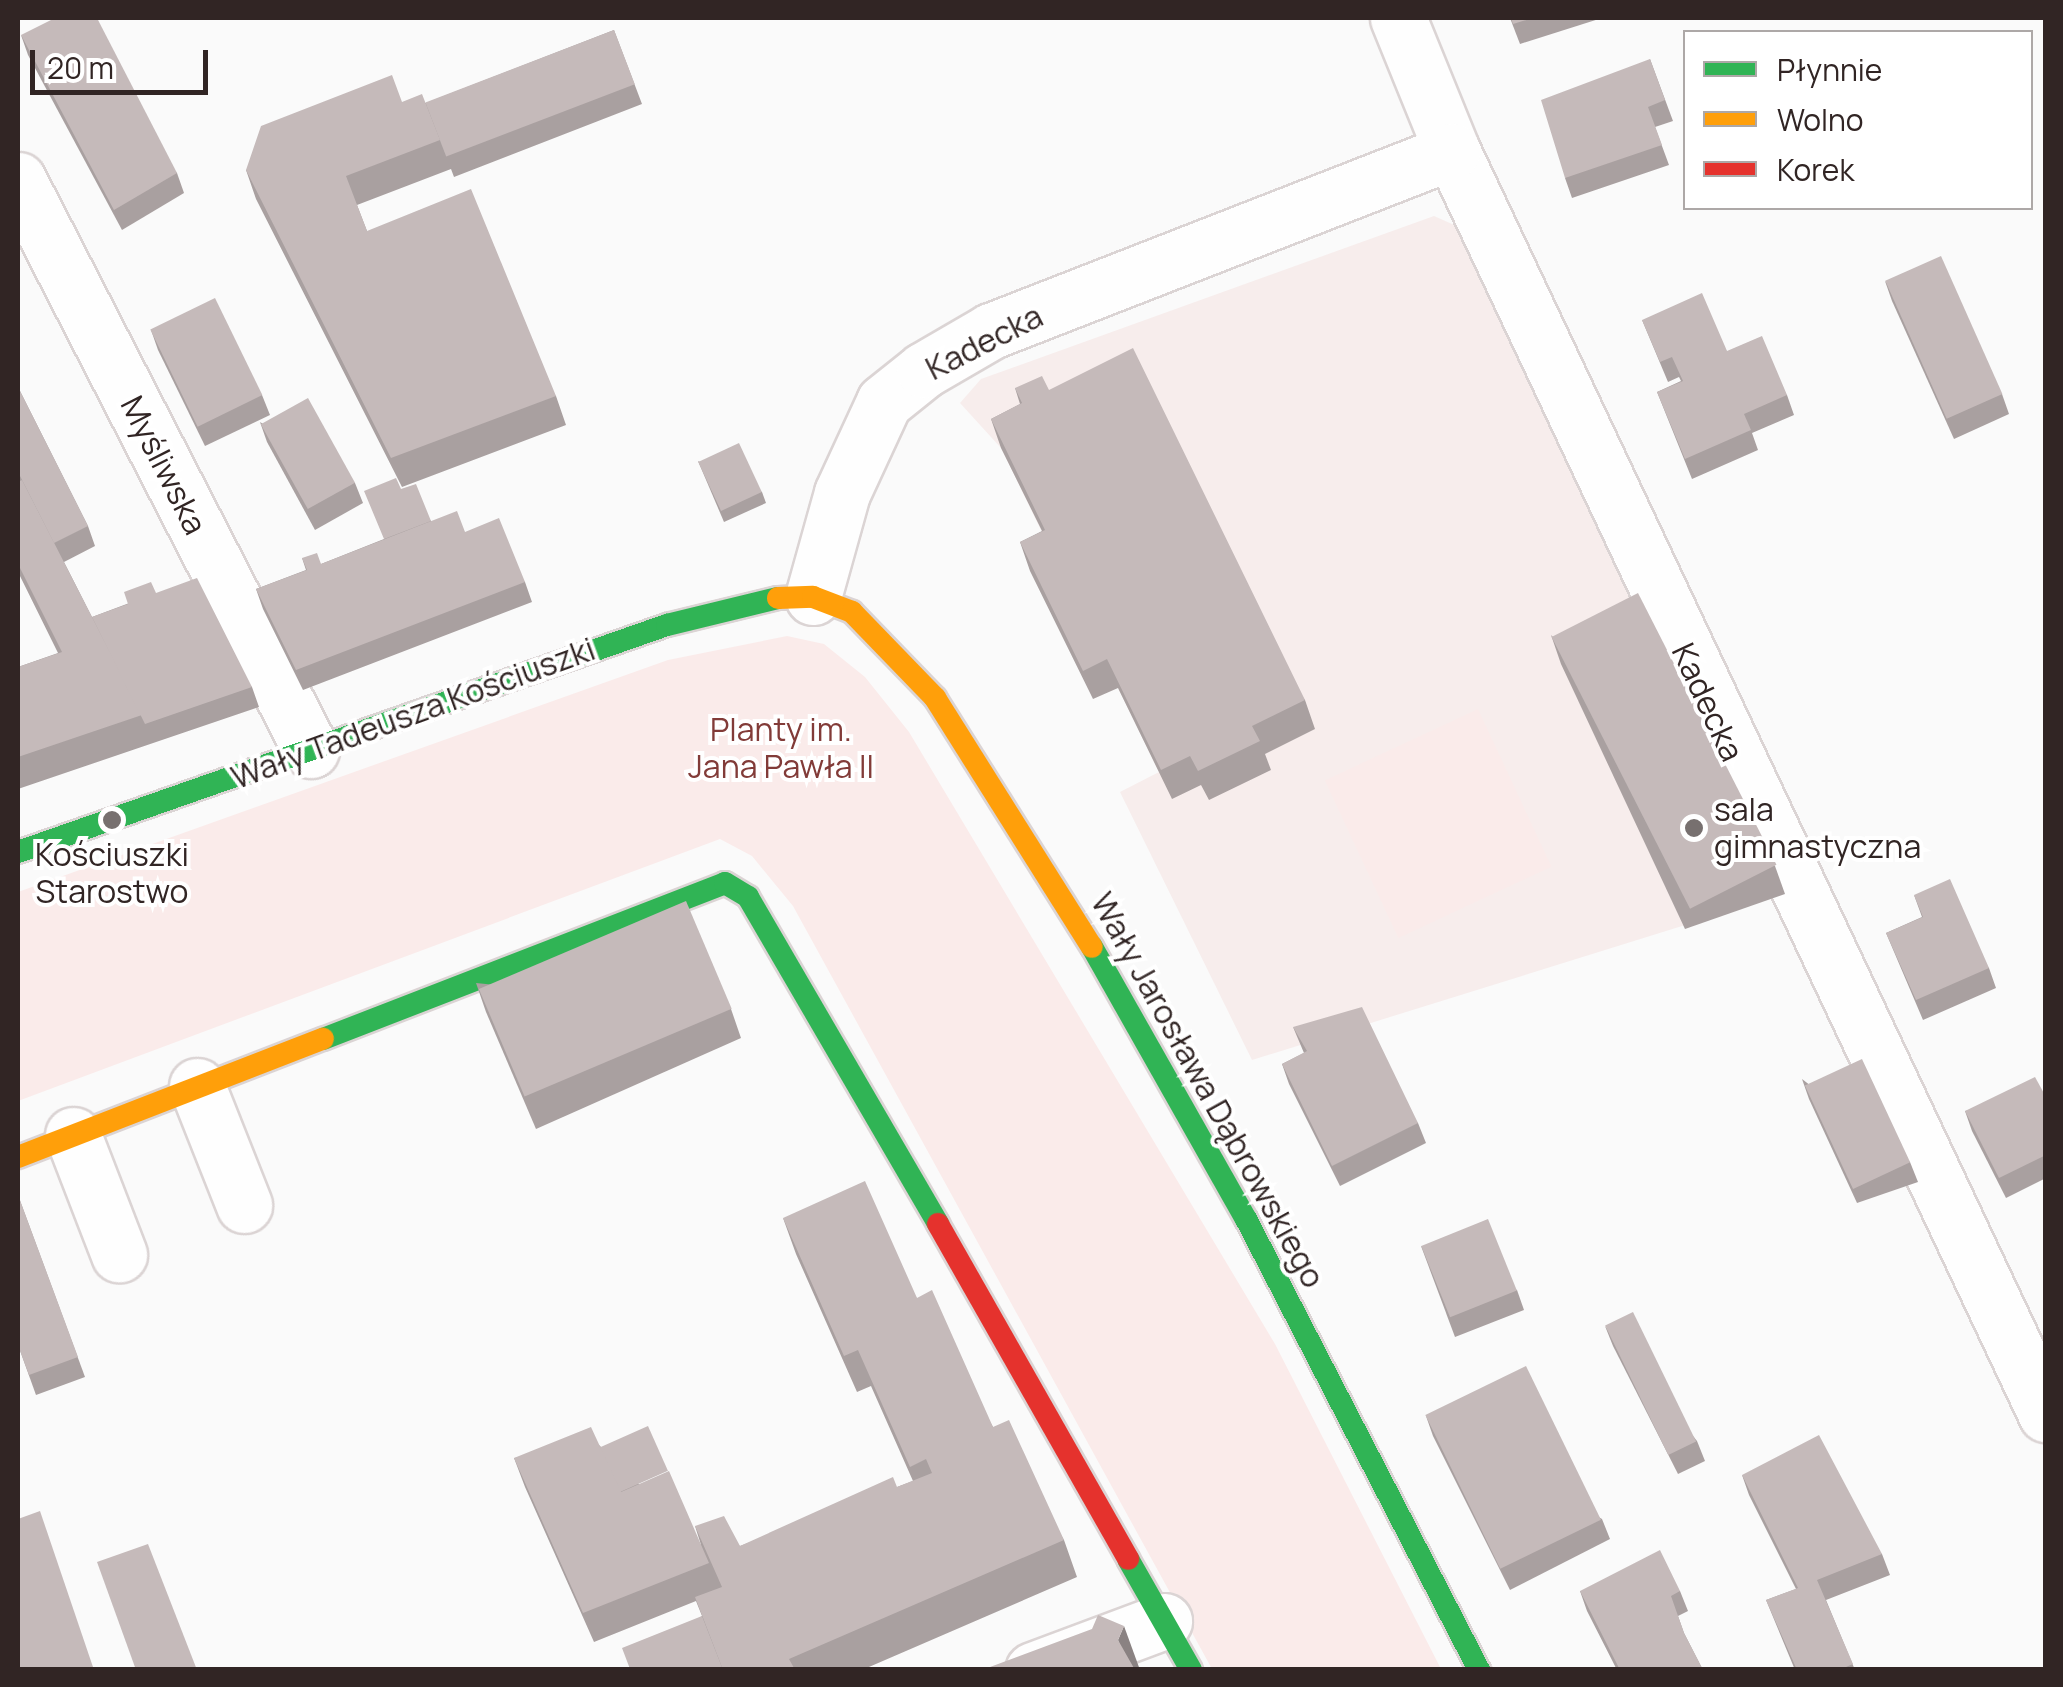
<!DOCTYPE html>
<meta charset="utf-8">
<style>
body{margin:0}
#map{position:relative;width:2063px;height:1687px;overflow:hidden;background:#fafafa;font-family:Manrope,sans-serif}
div>[style]{position:absolute}
[style*='--x']{left:calc(var(--x)*1px);top:calc(var(--y)*1px);width:calc(var(--w)*1px);rotate:calc(var(--a)*1deg)}
.built>*{inset:0;background:#f7edec}
.green>*{inset:0;background:#faebea;transform-origin:0 0}
.roads{filter:drop-shadow(2px 0 #dbd4d4) drop-shadow(-2px 0 #dbd4d4) drop-shadow(0 2px #dbd4d4) drop-shadow(0 -2px #dbd4d4)}
.street>*{height:55px;margin:-27.5px;padding:0 27.5px;transform-origin:27.5px;border-radius:27.5px;background:#fefefe}
.fast>*{height:22px;margin:-11px;padding:0 11px;transform-origin:11px;border-radius:11px;background:#30b455}
.slow>*{height:22px;margin:-11px;padding:0 11px;transform-origin:11px;border-radius:11px;background:#ff9f0a}
.jam>*{height:22px;margin:-11px;padding:0 11px;transform-origin:11px;border-radius:11px;background:#e5322d}
.wall>*{inset:0;background:#a9a0a0}
.shaded-wall>*{inset:0;background:#8a8282}
.building>*{inset:0;background:#c5baba;transform-origin:0 0}
.dots>*{width:28px;height:28px;translate:-50% -50%;box-sizing:border-box;border:5px solid #fff;border-radius:50%}
span{translate:-50% -50%;white-space:nowrap;text-align:center;line-height:1.15;-webkit-text-stroke:8px #fff;paint-order:stroke}
.street-label{font-size:32px;color:#312524}
.park-label{font-size:32px;color:#823b38}
.poi-label{font-size:32px;color:#312524}
.left{translate:0 -50%;text-align:left}
.frame{position:absolute;inset:0;border:20px solid #312524;pointer-events:none}
.legend{position:absolute;left:1683px;top:30px;width:350px;height:180px;box-sizing:border-box;background:#fff;border:2px solid #ada8a7;margin:0;padding:12px 18px;list-style:none;font-size:30px;color:#312524}
.legend li{display:flex;align-items:center;gap:20px;height:50px}
.legend b{width:50px;border:2px solid #ada8a7}
.scale{position:absolute;left:30px;top:50px;width:178px;height:45px;box-sizing:border-box;border:5px solid #312524;border-top:0;padding-left:12px;font-size:30px;line-height:35px;white-space:nowrap;color:#312524;-webkit-text-stroke:8px #fff;paint-order:stroke}
</style>
<div id="map">
<div class="built">
<div style="clip-path:polygon(1434px 216px,1470px 232px,1785px 894px,1252px 1060px,1120px 792px,1159px 772px,1001px 448px,960px 403px,981px 379px)"></div>
</div>
<div class="green">
<div style="clip-path:polygon(787px 636px,824px 644px,865px 677px,909px 732px,1275px 1344px,1441px 1669px,1212px 1669px,793px 906px,752px 856px,720px 839px,18px 1101px,18px 892px,668px 660px)"></div>
<div style="left:1478px;top:709px;width:174px;height:169px;rotate:65deg"></div>
</div>
<div class="roads">
<div class="street">
<div style="--x:1398;--y:18;--w:144;--a:67.9"></div>
<div style="--x:1452;--y:151;--w:1396;--a:64.81"></div>
<div style="--x:18;--y:180;--w:641;--a:62.8"></div>
<div style="--x:813;--y:597;--w:108;--a:-74.4"></div>
<div style="--x:842;--y:493;--w:100;--a:-65.2"></div>
<div style="--x:884;--y:402;--w:51;--a:-38.7"></div>
<div style="--x:924;--y:370;--w:78;--a:-30.2"></div>
<div style="--x:991;--y:331;--w:495;--a:-21.3"></div>
<div style="--x:197;--y:1086;--w:128;--a:68.4"></div>
<div style="--x:73;--y:1135;--w:128;--a:68.9"></div>
<div style="--x:1033;--y:1670;--w:140;--a:-20.5"></div>
</div>
<div class="fast">
<div style="--x:18;--y:852;--w:688;--a:-19.28"></div>
<div style="--x:667;--y:625;--w:114;--a:-13.7"></div>
<div style="--x:1092;--y:947;--w:313;--a:60.5"></div>
<div style="--x:1246;--y:1219;--w:508;--a:62.68"></div>
<div style="--x:323;--y:1039;--w:431;--a:-21.2"></div>
<div style="--x:725;--y:883;--w:27;--a:31"></div>
<div style="--x:748;--y:897;--w:378;--a:59.8"></div>
<div style="--x:1128;--y:1559;--w:128;--a:60.4"></div>
</div>
<div class="slow">
<div style="--x:778;--y:598;--w:35;--a:-2"></div>
<div style="--x:813;--y:597;--w:42;--a:21"></div>
<div style="--x:852;--y:612;--w:120;--a:46"></div>
<div style="--x:935;--y:698;--w:294;--a:57.8"></div>
<div style="--x:18;--y:1157;--w:327;--a:-21.2"></div>
</div>
<div class="jam">
<div style="--x:938;--y:1224;--w:385;--a:60.4"></div>
</div>
</div>
<div class="wall">
<div style="clip-path:polygon(1510px 18px,1602px 18px,1520px 44px)"></div>
<div style="clip-path:polygon(614px 30px,642px 104px,454px 177px,451px 169px,357px 205px,367px 231px,556px 396px,566px 425px,402px 487px,256px 199px,246px 170px,402px 102px,426px 103px)"></div>
<div style="clip-path:polygon(21px 35px,177px 173px,184px 193px,122px 230px,28px 55px)"></div>
<div style="clip-path:polygon(1650px 59px,1673px 121px,1655px 127px,1669px 165px,1572px 198px,1565px 178px)"></div>
<div style="clip-path:polygon(1885px 281px,2002px 394px,2009px 414px,1954px 439px,1892px 301px)"></div>
<div style="clip-path:polygon(1642px 320px,1727px 351px,1787px 395px,1794px 415px,1752px 433px,1758px 450px,1692px 479px,1657px 392px,1681px 381px,1679px 377px,1668px 382px)"></div>
<div style="clip-path:polygon(151px 330px,262px 395px,270px 415px,205px 446px,158px 350px)"></div>
<div style="clip-path:polygon(18px 387px,88px 526px,95px 546px,64px 562px,92px 617px,156px 593px,252px 687px,259px 707px,18px 789px,18px 667px,58px 653px,18px 572px)"></div>
<div style="clip-path:polygon(1015px 388px,1049px 390px,1305px 700px,1315px 729px,1265px 754px,1271px 770px,1209px 800px,1201px 785px,1172px 799px,1118px 688px,1093px 699px,1030px 571px,1020px 542px,1042px 531px,1001px 448px,991px 419px,1020px 404px)"></div>
<div style="clip-path:polygon(260px 422px,355px 483px,363px 503px,315px 530px,267px 442px)"></div>
<div style="clip-path:polygon(698px 461px,762px 492px,766px 503px,724px 522px)"></div>
<div style="clip-path:polygon(401px 489px,431px 521px,465px 532px,525px 582px,532px 602px,303px 690px,263px 609px,256px 589px,306px 570px,302px 558px,321px 564px,384px 539px)"></div>
<div style="clip-path:polygon(1551px 635px,1775px 866px,1785px 894px,1685px 929px,1561px 664px)"></div>
<div style="clip-path:polygon(1914px 895px,1989px 968px,1996px 988px,1923px 1020px,1886px 933px,1922px 917px)"></div>
<div style="clip-path:polygon(476px 983px,731px 1009px,741px 1038px,536px 1129px,486px 1012px)"></div>
<div style="clip-path:polygon(1293px 1027px,1418px 1123px,1426px 1143px,1340px 1186px,1289px 1084px,1282px 1064px,1304px 1053px)"></div>
<div style="clip-path:polygon(1802px 1079px,1910px 1162px,1918px 1182px,1857px 1203px,1809px 1099px)"></div>
<div style="clip-path:polygon(2046px 1097px,2046px 1178px,2006px 1198px,1972px 1131px,1965px 1111px)"></div>
<div style="clip-path:polygon(18px 1195px,85px 1377px,36px 1395px,18px 1345px)"></div>
<div style="clip-path:polygon(783px 1218px,917px 1298px,993px 1427px,1064px 1540px,1077px 1577px,862px 1670px,628px 1670px,702px 1616px,696px 1601px,594px 1642px,525px 1487px,514px 1458px,599px 1445px,701px 1545px,695px 1526px,740px 1546px,913px 1481px,871px 1386px,857px 1392px,796px 1254px)"></div>
<div style="clip-path:polygon(1421px 1246px,1517px 1290px,1524px 1310px,1455px 1337px)"></div>
<div style="clip-path:polygon(1605px 1326px,1697px 1441px,1705px 1461px,1678px 1474px,1613px 1346px)"></div>
<div style="clip-path:polygon(1426px 1416px,1602px 1519px,1610px 1539px,1510px 1590px,1433px 1436px)"></div>
<div style="clip-path:polygon(1742px 1475px,1882px 1554px,1890px 1575px,1826px 1600px,1855px 1670px,1795px 1670px,1766px 1600px,1796px 1589px,1749px 1495px)"></div>
<div style="clip-path:polygon(1580px 1591px,1680px 1591px,1688px 1611px,1678px 1616px,1684px 1633px,1703px 1670px,1617px 1670px,1587px 1611px)"></div>
</div>
<div class="shaded-wall">
<div style="clip-path:polygon(1124px 1626px,1140px 1670px,1129px 1670px,1118px 1640px)"></div>
</div>
<div class="building">
<div style="clip-path:polygon(55px 18px,97px 18px,177px 173px,114px 210px,21px 35px)"></div>
<div style="clip-path:polygon(1511px 18px,1533px 18px,1513px 24px)"></div>
<div style="left:614px;top:30px;width:58px;height:202px;rotate:69deg"></div>
<div style="clip-path:polygon(1650px 59px,1665px 100px,1648px 107px,1662px 145px,1565px 178px,1541px 100px)"></div>
<div style="clip-path:polygon(392px 75px,402px 102px,422px 94px,440px 140px,346px 176px,367px 231px,471px 189px,556px 396px,391px 458px,246px 170px,261px 126px)"></div>
<div style="left:1941px;top:256px;width:151px;height:61px;rotate:66deg"></div>
<div style="clip-path:polygon(1702px 293px,1727px 351px,1762px 336px,1787px 395px,1744px 414px,1751px 430px,1685px 459px,1657px 392px,1683px 381px,1672px 357px,1660px 362px,1642px 320px)"></div>
<div style="left:215px;top:298px;width:108px;height:72px;rotate:64deg"></div>
<div style="clip-path:polygon(1133px 348px,1305px 700px,1252px 726px,1260px 741px,1198px 771px,1190px 756px,1161px 770px,1107px 659px,1083px 671px,1020px 542px,1045px 530px,991px 419px,1022px 403px,1015px 388px,1042px 376px,1049px 390px)"></div>
<div style="clip-path:polygon(18px 387px,88px 526px,54px 543px,18px 472px)"></div>
<div style="left:308px;top:398px;width:97px;height:54px;rotate:61deg"></div>
<div style="left:739px;top:443px;width:54px;height:45px;rotate:65deg"></div>
<div style="clip-path:polygon(396px 478px,401px 489px,416px 484px,431px 521px,384px 539px,364px 491px)"></div>
<div style="clip-path:polygon(22px 480px,142px 715px,18px 757px,18px 667px,62px 652px,18px 564px,18px 482px)"></div>
<div style="clip-path:polygon(457px 511px,465px 532px,499px 518px,525px 582px,296px 670px,256px 589px,307px 570px,302px 558px,317px 553px,321px 564px)"></div>
<div style="clip-path:polygon(197px 578px,252px 687px,145px 724px,92px 617px,128px 604px,124px 592px,151px 582px,156px 593px)"></div>
<div style="left:1638px;top:593px;width:305px;height:97px;rotate:63deg"></div>
<div style="clip-path:polygon(1950px 879px,1989px 968px,1916px 1000px,1886px 933px,1923px 917px,1914px 895px)"></div>
<div style="left:686px;top:901px;width:117px;height:225px;rotate:67deg"></div>
<div style="clip-path:polygon(1362px 1007px,1418px 1123px,1332px 1166px,1282px 1064px,1307px 1051px,1293px 1027px)"></div>
<div style="left:1862px;top:1059px;width:114px;height:63px;rotate:65deg"></div>
<div style="clip-path:polygon(2035px 1077px,2046px 1097px,2046px 1155px,1999px 1178px,1965px 1111px)"></div>
<div style="clip-path:polygon(865px 1181px,917px 1298px,932px 1290px,993px 1427px,1009px 1420px,1064px 1540px,789px 1659px,794px 1668px,792px 1670px,723px 1670px,695px 1597px,722px 1587px,695px 1526px,724px 1516px,740px 1546px,893px 1477px,897px 1487px,932px 1473px,926px 1459px,910px 1467px,858px 1350px,844px 1356px,783px 1218px)"></div>
<div style="clip-path:polygon(18px 1195px,78px 1357px,29px 1375px,18px 1345px)"></div>
<div style="left:1488px;top:1219px;width:77px;height:72px;rotate:68deg"></div>
<div style="left:1633px;top:1312px;width:144px;height:31px;rotate:64deg"></div>
<div style="left:1526px;top:1366px;width:171px;height:112px;rotate:64deg"></div>
<div style="left:648px;top:1426px;width:49px;height:53px;rotate:66deg"></div>
<div style="clip-path:polygon(591px 1427px,621px 1492px,669px 1471px,709px 1563px,583px 1613px,514px 1458px)"></div>
<div style="clip-path:polygon(1819px 1435px,1882px 1554px,1817px 1580px,1853px 1664px,1839px 1670px,1797px 1670px,1766px 1600px,1798px 1588px,1742px 1475px)"></div>
<div style="clip-path:polygon(40px 1511px,94px 1670px,18px 1670px,18px 1519px)"></div>
<div style="clip-path:polygon(148px 1544px,197px 1670px,136px 1670px,97px 1562px)"></div>
<div style="clip-path:polygon(1660px 1550px,1680px 1591px,1671px 1596px,1684px 1633px,1703px 1670px,1620px 1670px,1580px 1591px)"></div>
<div style="clip-path:polygon(1098px 1615px,1124px 1626px,1118px 1640px,1135px 1670px,982px 1670px,1092px 1629px)"></div>
<div style="clip-path:polygon(702px 1616px,723px 1670px,628px 1670px,630px 1669px,622px 1648px)"></div>
</div>
<div class="dots">
<div style="left:112px;top:820px;background:#77706f"></div>
<div style="left:1694px;top:828px;background:#77706f"></div>
</div>
<div class="street-label">
<span style="left:984px;top:342px;rotate:-27deg">Kadecka</span>
<span style="left:164px;top:465px;rotate:63deg">Myśliwska</span>
<span style="left:1708px;top:702px;rotate:65deg">Kadecka</span>
<span style="left:413px;top:713px;rotate:-20deg">Wały Tadeusza Kościuszki</span>
<span style="left:1208px;top:1090px;rotate:61deg">Wały Jarosława Dąbrowskiego</span>
</div>
<div class="park-label">
<span style="left:781px;top:748px">Planty im.<br>Jana Pawła II</span>
</div>
<div class="poi-label">
<span class="left" style="left:1714px;top:828px">sala<br>gimnastyczna</span>
<span style="left:112px;top:873px">Kościuszki<br>Starostwo</span>
</div>
<div class="frame"></div>
<ul class="legend">
<li><b style="height:12px;background:#30b455"></b>Płynnie</li>
<li><b style="height:12px;background:#ff9f0a"></b>Wolno</li>
<li><b style="height:12px;background:#e5322d"></b>Korek</li>
</ul>
<div class="scale">20 m</div>
</div>
